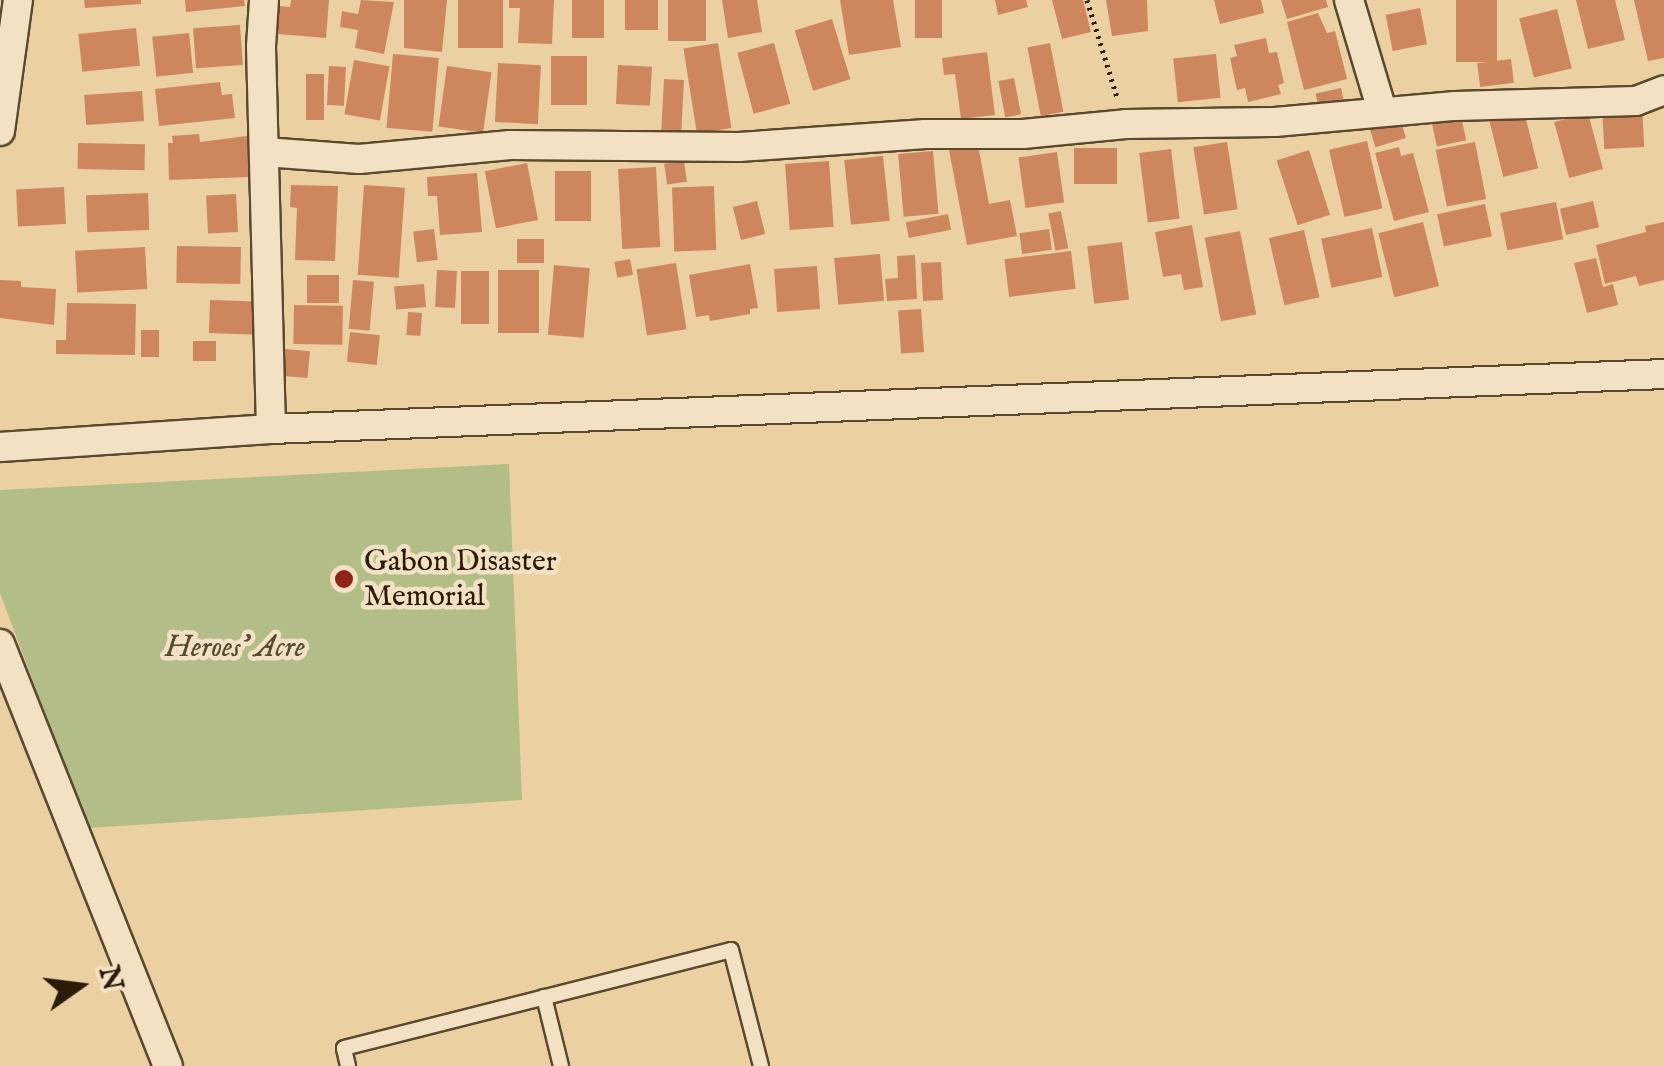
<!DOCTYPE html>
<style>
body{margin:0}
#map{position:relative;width:1664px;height:1066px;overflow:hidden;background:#ebd1a1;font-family:"IM FELL English",serif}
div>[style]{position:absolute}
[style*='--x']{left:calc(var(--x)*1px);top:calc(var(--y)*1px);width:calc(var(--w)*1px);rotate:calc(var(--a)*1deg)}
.green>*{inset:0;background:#b2bd88}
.building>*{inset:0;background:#cd865e;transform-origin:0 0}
.path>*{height:5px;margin-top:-2.5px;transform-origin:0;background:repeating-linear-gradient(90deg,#2a1c09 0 2.5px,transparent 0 7.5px)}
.roads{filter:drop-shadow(2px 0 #5a492f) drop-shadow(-2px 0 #5a492f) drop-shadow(0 2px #5a492f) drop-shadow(0 -2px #5a492f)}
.lane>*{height:14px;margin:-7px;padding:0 7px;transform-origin:7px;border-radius:7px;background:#f2e1c2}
.street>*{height:28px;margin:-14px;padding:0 14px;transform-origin:14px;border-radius:14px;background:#f2e1c2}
.dots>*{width:28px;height:28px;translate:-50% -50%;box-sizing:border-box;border:5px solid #f2e1c2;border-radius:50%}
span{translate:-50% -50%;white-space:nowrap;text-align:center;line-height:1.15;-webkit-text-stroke:9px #f2e1c2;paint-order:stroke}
.poi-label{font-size:30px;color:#2a1c09}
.left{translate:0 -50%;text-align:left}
.park-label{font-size:30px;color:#534c2f;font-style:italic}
.north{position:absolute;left:30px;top:936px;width:100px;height:100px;-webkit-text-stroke:8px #f2e1c2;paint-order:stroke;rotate:76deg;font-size:28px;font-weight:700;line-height:40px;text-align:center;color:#2a1c09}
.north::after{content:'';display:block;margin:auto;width:35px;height:45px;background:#2a1c09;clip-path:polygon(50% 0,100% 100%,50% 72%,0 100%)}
</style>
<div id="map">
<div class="green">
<div style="clip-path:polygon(509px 464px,522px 800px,88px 828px,0 593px,0 490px)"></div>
</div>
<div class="building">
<div style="clip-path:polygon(84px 0,141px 0,141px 4px,85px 8px)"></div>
<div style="clip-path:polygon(185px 0,244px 0,245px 6px,186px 12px)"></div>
<div style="clip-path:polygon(291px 0,329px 0,326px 38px,277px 34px,279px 6px,290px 7px)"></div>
<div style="clip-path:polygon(361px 0,394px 2px,384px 54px,355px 48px,358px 30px,340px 27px,342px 11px,358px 14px)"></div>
<div style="clip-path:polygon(404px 0,447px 0,442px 52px,404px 48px)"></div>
<div style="left:458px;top:0;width:45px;height:48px"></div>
<div style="clip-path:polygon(509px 0,554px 0,552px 44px,518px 43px,520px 8px,509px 8px)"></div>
<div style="left:572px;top:0;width:32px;height:38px"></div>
<div style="left:625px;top:0;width:33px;height:30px"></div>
<div style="left:668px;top:0;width:38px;height:41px"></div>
<div style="clip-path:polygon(722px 0,757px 0,762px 32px,728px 38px)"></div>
<div style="clip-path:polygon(840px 0,893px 0,901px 47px,849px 55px)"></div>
<div style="left:915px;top:0;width:27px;height:38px"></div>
<div style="clip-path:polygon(995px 0,1026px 0,1028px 7px,998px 15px)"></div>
<div style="clip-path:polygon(1052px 0,1083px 0,1091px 32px,1062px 39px)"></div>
<div style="clip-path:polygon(1106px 0,1147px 0,1148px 31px,1112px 36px)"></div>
<div style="clip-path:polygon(1214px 0,1261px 0,1264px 13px,1220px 24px)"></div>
<div style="clip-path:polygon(1281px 0,1326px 0,1328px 7px,1287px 19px)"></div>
<div style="left:1456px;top:0;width:41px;height:62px"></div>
<div style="clip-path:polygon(1576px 0,1615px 0,1625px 40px,1588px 49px)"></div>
<div style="clip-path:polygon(1634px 0,1664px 0,1664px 58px,1648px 61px)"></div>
<div style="left:1420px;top:8px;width:37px;height:35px;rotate:79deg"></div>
<div style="left:1557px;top:9px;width:61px;height:39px;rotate:76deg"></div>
<div style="clip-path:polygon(1318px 13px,1327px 33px,1335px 31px,1347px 79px,1304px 90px,1287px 22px)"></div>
<div style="left:832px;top:19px;width:63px;height:39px;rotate:73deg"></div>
<div style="left:240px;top:25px;width:40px;height:47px;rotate:86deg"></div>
<div style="left:136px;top:28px;width:38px;height:58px;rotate:84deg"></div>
<div style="left:189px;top:33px;width:40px;height:37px;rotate:84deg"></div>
<div style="clip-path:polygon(1266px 38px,1269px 53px,1277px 52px,1284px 83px,1278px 85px,1281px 94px,1248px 102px,1245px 88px,1237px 90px,1230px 58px,1237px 56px,1234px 45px)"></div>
<div style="left:718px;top:43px;width:86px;height:35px;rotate:81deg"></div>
<div style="left:774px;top:43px;width:63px;height:38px;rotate:75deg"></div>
<div style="left:1050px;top:43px;width:70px;height:23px;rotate:79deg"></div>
<div style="clip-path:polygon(987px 52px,995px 115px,961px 119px,955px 74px,944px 75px,942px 58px)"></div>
<div style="left:393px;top:54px;width:46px;height:74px;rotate:5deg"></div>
<div style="left:1216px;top:54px;width:44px;height:43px;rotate:84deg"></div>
<div style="left:551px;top:56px;width:36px;height:49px"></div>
<div style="left:1511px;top:59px;width:24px;height:34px;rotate:83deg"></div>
<div style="left:354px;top:60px;width:36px;height:55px;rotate:10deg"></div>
<div style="left:498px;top:63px;width:43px;height:59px;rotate:3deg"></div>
<div style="left:618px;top:65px;width:34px;height:39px;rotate:3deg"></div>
<div style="left:329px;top:66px;width:17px;height:39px;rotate:3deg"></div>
<div style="left:447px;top:66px;width:45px;height:61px;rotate:8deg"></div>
<div style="left:306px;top:74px;width:18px;height:46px"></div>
<div style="left:1014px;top:78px;width:37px;height:16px;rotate:79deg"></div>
<div style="left:664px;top:79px;width:20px;height:52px;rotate:3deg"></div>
<div style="clip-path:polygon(220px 82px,222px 95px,232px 94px,235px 118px,159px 126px,155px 89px)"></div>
<div style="left:1341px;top:88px;width:19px;height:26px;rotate:78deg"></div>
<div style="left:142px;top:91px;width:30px;height:58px;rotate:86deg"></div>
<div style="left:1642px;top:105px;width:42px;height:40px;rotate:87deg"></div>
<div style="left:1460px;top:111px;width:30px;height:30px;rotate:78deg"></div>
<div style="left:1524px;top:111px;width:59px;height:36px;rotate:76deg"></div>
<div style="left:1588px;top:113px;width:58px;height:35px;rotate:75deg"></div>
<div style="left:1399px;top:115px;width:24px;height:32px;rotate:73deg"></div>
<div style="clip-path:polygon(199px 134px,200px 142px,247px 136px,249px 177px,169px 180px,168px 143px,173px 143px,172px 136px)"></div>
<div style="left:1367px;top:141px;width:69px;height:39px;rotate:77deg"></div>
<div style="left:1227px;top:142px;width:68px;height:34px;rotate:81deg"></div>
<div style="left:1475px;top:142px;width:58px;height:40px;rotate:79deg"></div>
<div style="left:78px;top:143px;width:67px;height:26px;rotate:1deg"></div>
<div style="clip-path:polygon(978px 145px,989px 204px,1010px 200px,1017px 236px,967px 245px,949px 150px)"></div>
<div style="clip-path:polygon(1399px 147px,1401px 156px,1413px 153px,1429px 212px,1394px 221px,1375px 153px)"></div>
<div style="left:1074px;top:148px;width:43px;height:36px"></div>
<div style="left:1171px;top:149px;width:70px;height:32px;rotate:83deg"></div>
<div style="left:1309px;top:150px;width:68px;height:34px;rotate:72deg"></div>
<div style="left:933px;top:151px;width:63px;height:35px;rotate:85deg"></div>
<div style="left:1057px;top:152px;width:51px;height:39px;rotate:82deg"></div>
<div style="left:883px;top:156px;width:65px;height:39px;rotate:84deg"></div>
<div style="left:684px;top:161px;width:21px;height:20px;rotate:82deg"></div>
<div style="left:829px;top:161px;width:66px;height:44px;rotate:86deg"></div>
<div style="left:527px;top:163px;width:58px;height:43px;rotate:79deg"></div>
<div style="left:656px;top:167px;width:80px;height:38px;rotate:87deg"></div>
<div style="left:555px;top:171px;width:36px;height:50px"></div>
<div style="clip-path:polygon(477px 173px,482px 232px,440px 235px,437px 196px,428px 196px,427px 177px)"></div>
<div style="clip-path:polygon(291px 185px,338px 186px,335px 261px,295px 260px,297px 208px,290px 207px)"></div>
<div style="left:364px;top:185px;width:41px;height:90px;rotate:4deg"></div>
<div style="left:714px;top:186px;width:64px;height:42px;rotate:88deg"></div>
<div style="left:64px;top:187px;width:37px;height:48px;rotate:87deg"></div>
<div style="left:148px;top:193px;width:37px;height:62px;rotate:88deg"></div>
<div style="left:236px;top:194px;width:38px;height:30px;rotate:87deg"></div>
<div style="left:757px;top:201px;width:34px;height:25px;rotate:76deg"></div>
<div style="left:1593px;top:201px;width:27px;height:34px;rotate:77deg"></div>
<div style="left:1556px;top:202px;width:38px;height:57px;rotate:79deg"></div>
<div style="left:1485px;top:204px;width:33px;height:49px;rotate:78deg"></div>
<div style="left:1061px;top:211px;width:38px;height:13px;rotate:79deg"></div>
<div style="left:948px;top:214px;width:16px;height:43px;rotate:79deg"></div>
<div style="left:1423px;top:222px;width:66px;height:46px;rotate:76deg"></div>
<div style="clip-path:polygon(1664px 222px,1664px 280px,1639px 286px,1636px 276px,1605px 284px,1596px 245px,1646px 232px,1645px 226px)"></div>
<div style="clip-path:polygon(1192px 225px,1203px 287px,1184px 290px,1181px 274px,1163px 277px,1155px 232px)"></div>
<div style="left:1372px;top:228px;width:50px;height:52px;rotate:78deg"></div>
<div style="left:434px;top:229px;width:31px;height:21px;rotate:83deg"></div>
<div style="left:1049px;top:229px;width:21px;height:30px;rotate:82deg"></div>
<div style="left:1304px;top:230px;width:69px;height:36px;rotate:77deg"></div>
<div style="left:1240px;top:231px;width:85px;height:36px;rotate:79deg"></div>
<div style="left:517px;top:239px;width:27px;height:24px"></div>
<div style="left:1122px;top:242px;width:58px;height:35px;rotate:83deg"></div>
<div style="left:177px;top:246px;width:64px;height:37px;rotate:1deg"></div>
<div style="left:145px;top:247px;width:42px;height:70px;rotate:87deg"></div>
<div style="left:1071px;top:251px;width:38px;height:67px;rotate:83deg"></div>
<div style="left:880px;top:254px;width:47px;height:46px;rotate:85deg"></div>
<div style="clip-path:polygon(915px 255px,917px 299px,887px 301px,885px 279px,898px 278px,897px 256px)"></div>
<div style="clip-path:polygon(1596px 258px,1603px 287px,1613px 284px,1618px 305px,1587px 313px,1574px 263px)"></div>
<div style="left:630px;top:259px;width:16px;height:16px;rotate:79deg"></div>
<div style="left:941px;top:262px;width:38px;height:20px;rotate:87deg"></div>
<div style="left:676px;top:263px;width:67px;height:40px;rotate:81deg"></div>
<div style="clip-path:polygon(750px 264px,758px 308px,750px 309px,750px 314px,710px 321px,709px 315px,696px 317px,689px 275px)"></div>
<div style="left:554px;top:265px;width:36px;height:70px;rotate:5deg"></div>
<div style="left:817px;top:266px;width:43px;height:43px;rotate:86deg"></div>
<div style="left:437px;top:270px;width:20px;height:37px;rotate:3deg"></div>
<div style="left:539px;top:270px;width:63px;height:41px;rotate:90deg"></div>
<div style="left:461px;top:271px;width:28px;height:53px"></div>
<div style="left:307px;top:275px;width:32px;height:28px"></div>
<div style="clip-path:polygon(0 280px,21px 281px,21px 287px,56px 289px,54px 325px,0 318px)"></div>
<div style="left:353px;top:280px;width:21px;height:49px;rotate:5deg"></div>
<div style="left:424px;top:284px;width:23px;height:30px;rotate:85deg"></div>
<div style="left:210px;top:300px;width:48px;height:33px;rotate:2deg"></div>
<div style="clip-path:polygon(67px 303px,136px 304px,135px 355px,56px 354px,56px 340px,66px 340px)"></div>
<div style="left:294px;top:305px;width:49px;height:39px;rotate:1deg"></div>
<div style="left:921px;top:309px;width:43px;height:23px;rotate:86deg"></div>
<div style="left:408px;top:312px;width:14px;height:23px;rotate:4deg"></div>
<div style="left:141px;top:330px;width:18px;height:27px"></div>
<div style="left:350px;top:332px;width:30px;height:30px;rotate:6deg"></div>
<div style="left:193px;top:341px;width:23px;height:20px"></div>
<div style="left:285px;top:349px;width:25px;height:27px;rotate:5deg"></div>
</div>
<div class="path">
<div style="--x:1087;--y:0;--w:102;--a:72.8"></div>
</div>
<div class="roads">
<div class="lane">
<div style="--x:544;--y:997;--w:71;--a:76.2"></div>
<div style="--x:348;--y:1066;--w:18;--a:-103"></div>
<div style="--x:344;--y:1048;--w:399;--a:-14.2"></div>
<div style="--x:731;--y:950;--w:120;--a:75.5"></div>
</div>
<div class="street">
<div style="--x:264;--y:0;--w:47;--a:93.7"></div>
<div style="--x:261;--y:47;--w:382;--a:88.5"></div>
<div style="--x:1349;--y:0;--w:116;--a:73.4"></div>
<div style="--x:0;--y:131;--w:132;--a:-82.2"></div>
<div style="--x:265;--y:152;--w:94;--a:4.3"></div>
<div style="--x:359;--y:159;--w:152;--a:-5.3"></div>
<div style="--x:510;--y:145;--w:229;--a:0.5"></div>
<div style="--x:739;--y:147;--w:187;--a:-4"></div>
<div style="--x:926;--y:134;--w:97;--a:0"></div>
<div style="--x:1023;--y:134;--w:103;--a:-5.5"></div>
<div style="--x:1126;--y:124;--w:149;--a:-0.8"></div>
<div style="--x:1275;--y:122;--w:181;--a:-5.1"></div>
<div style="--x:1455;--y:106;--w:181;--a:-1.6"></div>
<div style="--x:1636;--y:101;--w:30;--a:-21"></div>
<div style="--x:0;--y:447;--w:272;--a:-3.8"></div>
<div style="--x:271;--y:429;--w:1394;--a:-2.26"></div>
<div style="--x:0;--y:644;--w:454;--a:68.3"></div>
</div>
</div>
<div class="dots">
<div style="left:344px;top:579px;background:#8f2418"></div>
</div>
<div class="poi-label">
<span class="left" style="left:364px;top:579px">Gabon Disaster<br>Memorial</span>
</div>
<div class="park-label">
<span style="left:235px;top:648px">Heroes' Acre</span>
</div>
<div class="north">N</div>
</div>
